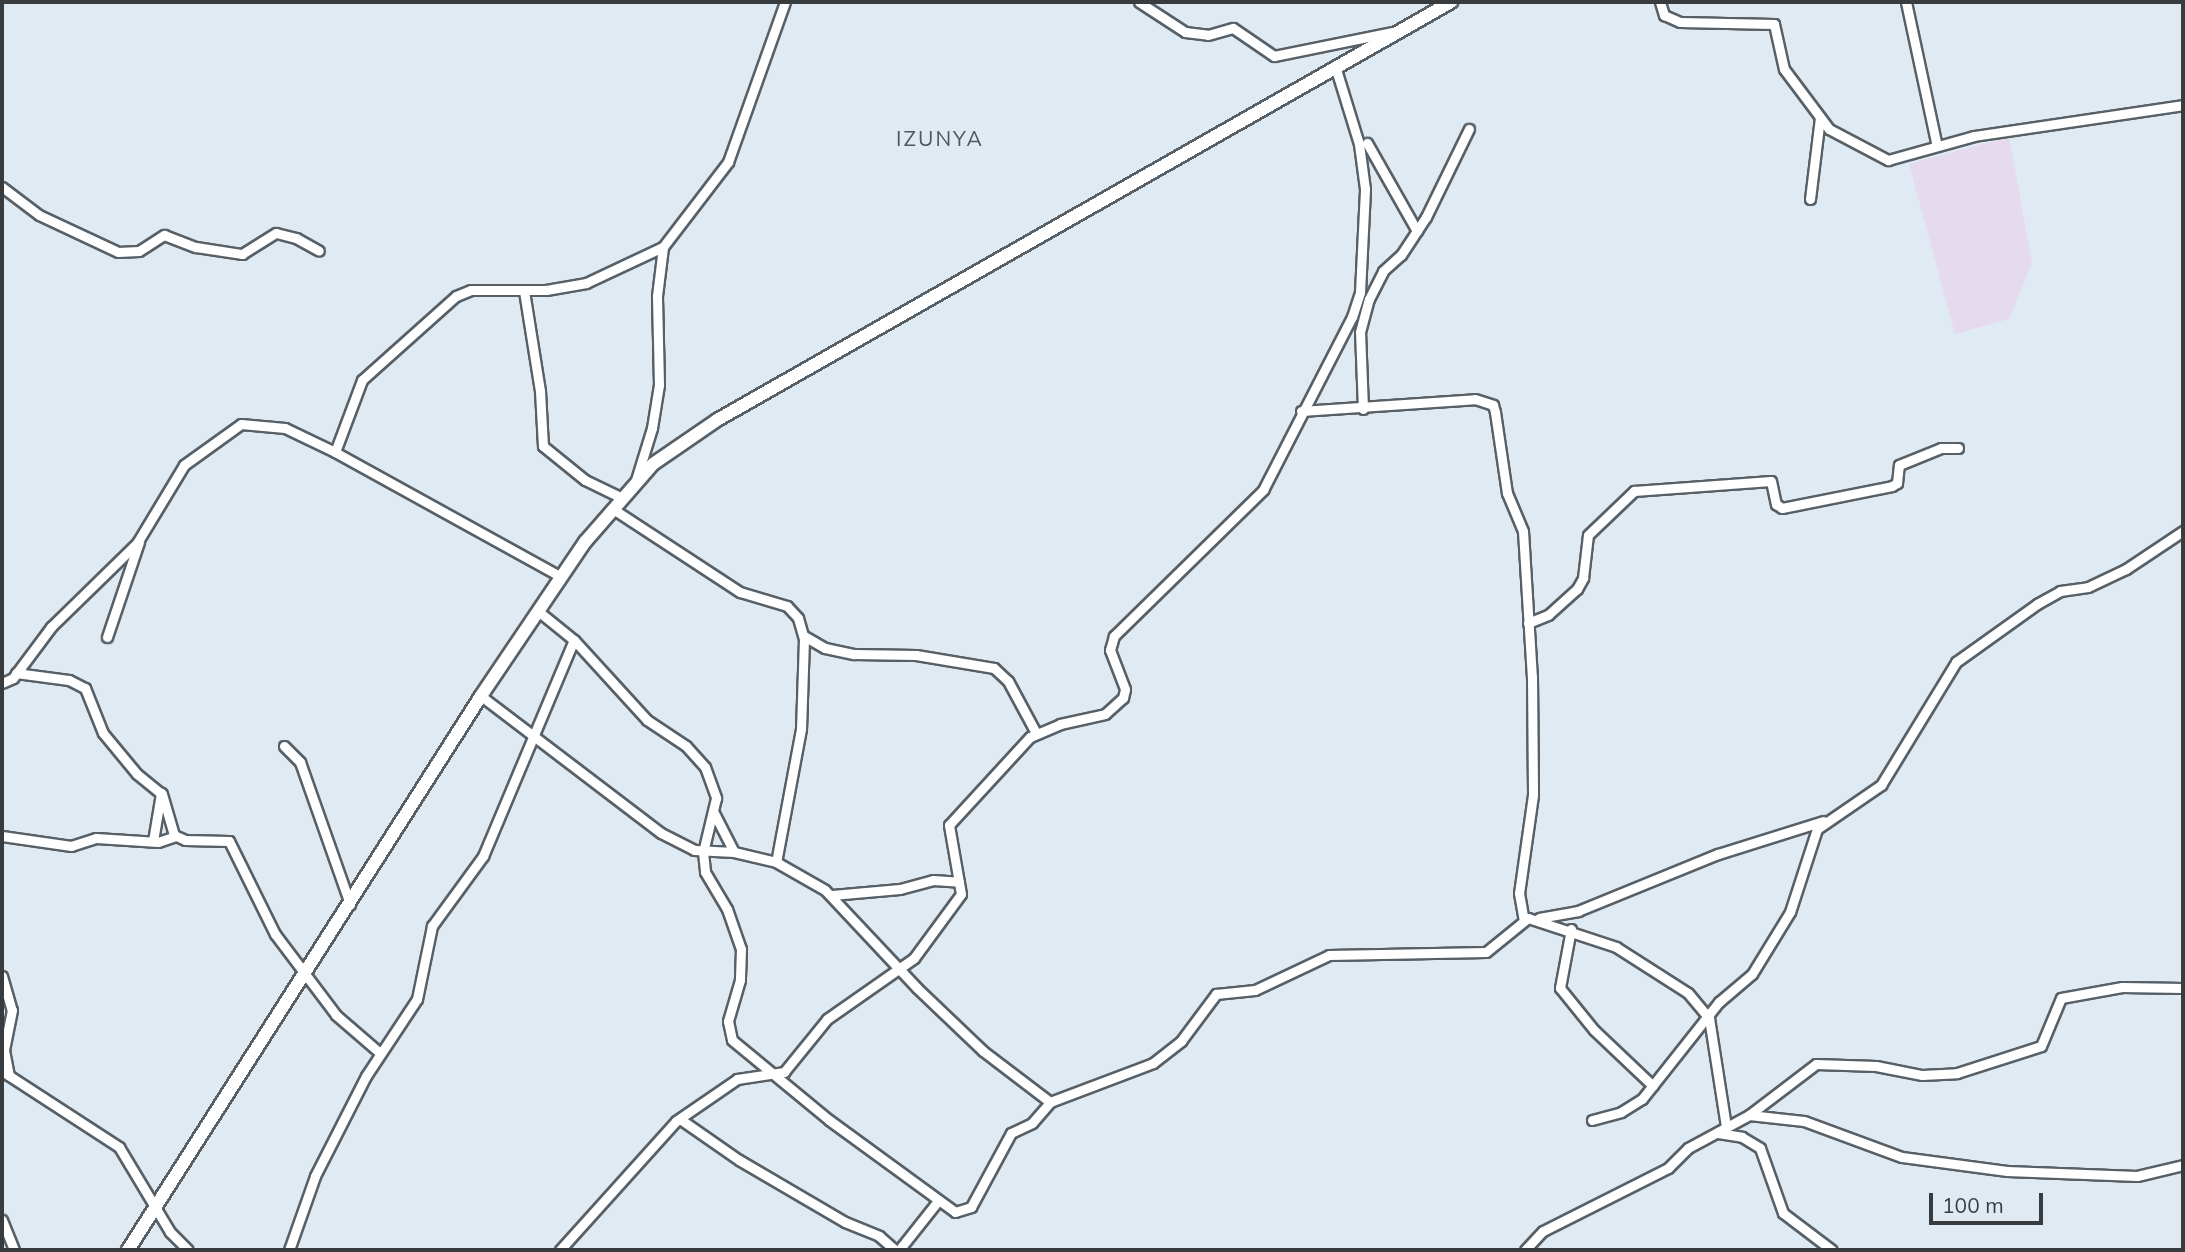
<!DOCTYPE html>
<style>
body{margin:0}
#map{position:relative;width:2185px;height:1252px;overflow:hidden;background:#e0eaf3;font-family:Mulish,sans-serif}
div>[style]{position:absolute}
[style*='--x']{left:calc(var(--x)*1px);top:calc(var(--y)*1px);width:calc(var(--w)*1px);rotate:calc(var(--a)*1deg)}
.education>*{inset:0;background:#e5daee}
.roads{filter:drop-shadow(2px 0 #576067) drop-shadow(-2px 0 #576067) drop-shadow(0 2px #576067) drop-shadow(0 -2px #576067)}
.street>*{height:9px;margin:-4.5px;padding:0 4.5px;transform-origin:4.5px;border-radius:4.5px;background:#fff}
.secondary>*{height:12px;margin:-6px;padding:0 6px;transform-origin:6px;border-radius:6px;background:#fff}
span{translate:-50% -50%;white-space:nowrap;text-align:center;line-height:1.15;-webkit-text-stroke:5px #e0eaf3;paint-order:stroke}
.quarter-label{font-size:21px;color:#4f575e;letter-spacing:2px}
.frame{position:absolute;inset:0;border:4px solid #383c3f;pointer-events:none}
.scale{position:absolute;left:1929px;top:1193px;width:114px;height:32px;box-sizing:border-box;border:4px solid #383c3f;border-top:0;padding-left:9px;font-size:21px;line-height:24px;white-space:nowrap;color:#383c3f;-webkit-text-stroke:5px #e0eaf3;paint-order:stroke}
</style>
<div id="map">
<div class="education">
<div style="clip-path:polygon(2009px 137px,2032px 263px,2009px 319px,1955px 334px,1909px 164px)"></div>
</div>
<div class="roads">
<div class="street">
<div style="--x:1139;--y:2;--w:55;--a:33.1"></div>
<div style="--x:1185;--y:32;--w:23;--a:7"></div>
<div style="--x:1208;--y:35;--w:26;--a:-16"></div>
<div style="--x:1233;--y:28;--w:50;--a:34.3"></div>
<div style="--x:1274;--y:56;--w:120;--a:-11.5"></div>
<div style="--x:1660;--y:2;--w:14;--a:73"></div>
<div style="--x:1664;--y:15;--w:17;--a:24"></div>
<div style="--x:1680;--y:22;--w:94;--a:1.2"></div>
<div style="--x:1774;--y:24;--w:46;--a:77.5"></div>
<div style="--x:1784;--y:69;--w:75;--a:53.1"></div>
<div style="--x:1829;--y:129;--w:67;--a:27.7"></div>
<div style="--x:1888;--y:160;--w:89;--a:-15.6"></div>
<div style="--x:1974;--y:136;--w:211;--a:-8.4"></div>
<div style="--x:1906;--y:2;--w:147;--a:77.9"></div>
<div style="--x:1367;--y:143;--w:101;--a:60.4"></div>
<div style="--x:2;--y:187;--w:46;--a:37.1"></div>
<div style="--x:39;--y:215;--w:87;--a:25.1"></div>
<div style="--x:118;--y:252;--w:21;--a:-3"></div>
<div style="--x:139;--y:251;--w:30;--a:-33"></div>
<div style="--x:164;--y:235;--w:34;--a:21"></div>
<div style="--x:196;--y:247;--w:47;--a:8.7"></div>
<div style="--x:242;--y:254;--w:40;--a:-32"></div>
<div style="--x:276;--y:233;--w:21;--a:14"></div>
<div style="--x:296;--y:238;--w:26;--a:29"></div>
<div style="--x:1810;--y:199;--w:82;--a:-83"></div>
<div style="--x:524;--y:291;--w:101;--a:80.9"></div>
<div style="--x:540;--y:391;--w:55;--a:86.9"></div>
<div style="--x:543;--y:446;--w:54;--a:39"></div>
<div style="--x:585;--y:480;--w:41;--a:25.9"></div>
<div style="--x:1363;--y:409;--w:77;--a:-92.2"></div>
<div style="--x:1360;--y:332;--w:34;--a:-75"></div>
<div style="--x:1369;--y:299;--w:31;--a:-63"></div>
<div style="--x:1383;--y:271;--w:24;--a:-42"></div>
<div style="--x:1401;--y:255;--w:45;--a:-56.7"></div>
<div style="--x:1426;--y:217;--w:98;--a:-64"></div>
<div style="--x:1301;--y:411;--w:174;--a:-3.9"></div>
<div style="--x:1475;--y:399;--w:19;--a:18"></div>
<div style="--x:1493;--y:405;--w:7;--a:74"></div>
<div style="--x:1495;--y:412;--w:82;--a:81.6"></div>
<div style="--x:1507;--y:493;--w:41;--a:67.2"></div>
<div style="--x:1523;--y:531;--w:146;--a:86.5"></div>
<div style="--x:1532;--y:677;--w:118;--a:89.5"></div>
<div style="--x:1533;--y:795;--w:99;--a:98.1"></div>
<div style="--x:1519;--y:893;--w:27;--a:80"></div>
<div style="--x:335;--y:452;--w:77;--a:-69.4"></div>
<div style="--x:362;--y:380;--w:126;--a:-41.8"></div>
<div style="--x:456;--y:296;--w:16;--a:-22"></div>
<div style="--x:471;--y:290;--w:75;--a:0"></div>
<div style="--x:546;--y:290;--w:41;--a:-9.9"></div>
<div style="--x:586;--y:283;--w:85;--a:-25.1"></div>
<div style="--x:663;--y:247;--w:107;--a:-52.6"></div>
<div style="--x:728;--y:162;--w:170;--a:-70.4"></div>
<div style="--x:636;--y:480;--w:54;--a:-72.9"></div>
<div style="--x:652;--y:428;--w:44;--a:-80.8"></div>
<div style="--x:659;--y:385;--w:89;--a:-91.3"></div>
<div style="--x:657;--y:296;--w:49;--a:-83"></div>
<div style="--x:613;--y:509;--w:152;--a:33.2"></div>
<div style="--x:740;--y:592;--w:49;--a:16.6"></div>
<div style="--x:787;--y:606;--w:16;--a:47"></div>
<div style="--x:798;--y:618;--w:22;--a:74"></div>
<div style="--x:804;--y:639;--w:90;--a:91.9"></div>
<div style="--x:801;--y:729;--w:135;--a:100.6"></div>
<div style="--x:538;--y:611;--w:46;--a:38.9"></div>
<div style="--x:574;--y:640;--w:108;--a:47.6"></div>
<div style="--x:647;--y:720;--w:47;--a:33.7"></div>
<div style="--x:686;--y:746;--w:28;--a:48"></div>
<div style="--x:705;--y:767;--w:33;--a:70"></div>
<div style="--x:716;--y:798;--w:56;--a:103.5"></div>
<div style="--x:703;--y:852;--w:20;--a:84"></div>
<div style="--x:705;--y:872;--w:43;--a:59.3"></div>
<div style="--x:727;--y:909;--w:42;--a:70.7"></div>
<div style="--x:741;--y:949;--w:31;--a:92"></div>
<div style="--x:740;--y:980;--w:43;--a:106.3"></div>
<div style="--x:728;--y:1021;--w:19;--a:78"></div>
<div style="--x:732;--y:1040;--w:126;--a:39.5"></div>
<div style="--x:829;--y:1120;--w:156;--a:36.1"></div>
<div style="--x:955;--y:1212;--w:17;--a:-17"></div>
<div style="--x:971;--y:1207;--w:84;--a:-61.6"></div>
<div style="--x:1011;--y:1133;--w:23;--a:-25"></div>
<div style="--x:1032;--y:1123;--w:28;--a:-49"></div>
<div style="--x:1050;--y:1102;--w:110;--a:-20.7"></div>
<div style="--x:1153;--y:1063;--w:36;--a:-38"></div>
<div style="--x:1181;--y:1041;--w:59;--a:-53.3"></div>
<div style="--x:1216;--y:994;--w:39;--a:-6"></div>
<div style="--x:1255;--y:990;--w:82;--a:-25.3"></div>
<div style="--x:1329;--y:955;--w:157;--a:-1.1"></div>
<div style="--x:1486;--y:952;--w:54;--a:-39"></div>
<div style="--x:1528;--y:918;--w:93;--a:18.2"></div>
<div style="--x:1616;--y:947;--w:85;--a:32.6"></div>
<div style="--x:1688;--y:993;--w:33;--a:50"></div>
<div style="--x:1709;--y:1018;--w:110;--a:81.1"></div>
<div style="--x:1528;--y:623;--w:22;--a:-22"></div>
<div style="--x:1548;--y:615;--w:39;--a:-42"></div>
<div style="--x:1577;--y:589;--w:13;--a:-61"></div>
<div style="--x:1583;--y:578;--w:43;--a:-83.4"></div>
<div style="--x:1588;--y:535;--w:64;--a:-43.7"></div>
<div style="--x:1634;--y:491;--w:137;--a:-4.2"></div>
<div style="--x:1771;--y:481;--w:24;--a:78"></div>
<div style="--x:1776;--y:504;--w:7;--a:34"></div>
<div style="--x:1782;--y:508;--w:112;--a:-11.3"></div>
<div style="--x:1892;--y:486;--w:6;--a:-31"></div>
<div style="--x:1897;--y:483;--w:18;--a:-84"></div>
<div style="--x:1899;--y:465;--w:45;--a:-22"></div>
<div style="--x:1941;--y:448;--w:17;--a:0"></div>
<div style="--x:804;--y:636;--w:24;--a:30"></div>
<div style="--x:825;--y:648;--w:30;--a:12"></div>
<div style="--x:854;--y:654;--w:62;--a:0.9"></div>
<div style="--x:916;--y:655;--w:79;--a:9.5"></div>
<div style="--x:994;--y:668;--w:19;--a:43"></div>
<div style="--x:1008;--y:681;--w:59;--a:61.7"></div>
<div style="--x:107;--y:637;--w:100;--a:-71.4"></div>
<div style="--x:16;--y:673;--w:53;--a:7.5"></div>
<div style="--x:69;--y:680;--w:18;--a:27"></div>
<div style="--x:85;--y:688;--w:48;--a:68.2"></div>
<div style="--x:103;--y:733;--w:53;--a:50.3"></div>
<div style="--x:137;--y:774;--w:32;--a:39"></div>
<div style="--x:162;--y:794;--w:43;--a:73.7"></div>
<div style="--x:174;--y:835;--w:12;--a:24"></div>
<div style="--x:185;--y:840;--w:44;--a:1.3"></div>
<div style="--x:229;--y:841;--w:104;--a:63.7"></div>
<div style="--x:275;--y:934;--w:101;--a:53"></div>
<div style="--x:336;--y:1015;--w:58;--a:40.8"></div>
<div style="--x:2;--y:683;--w:12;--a:-24"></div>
<div style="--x:13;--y:678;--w:64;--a:-53.3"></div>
<div style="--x:51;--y:627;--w:120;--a:-44.3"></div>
<div style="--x:137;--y:543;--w:91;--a:-58.9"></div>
<div style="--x:184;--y:465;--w:70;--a:-35.7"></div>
<div style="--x:241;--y:424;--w:44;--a:5.2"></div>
<div style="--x:285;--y:428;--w:55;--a:25.6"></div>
<div style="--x:335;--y:452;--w:258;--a:28.9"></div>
<div style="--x:481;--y:696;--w:226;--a:37.3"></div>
<div style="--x:661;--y:833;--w:37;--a:27"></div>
<div style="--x:694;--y:850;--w:40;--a:2.9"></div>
<div style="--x:734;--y:852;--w:43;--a:13.4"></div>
<div style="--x:776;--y:862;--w:56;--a:29.7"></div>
<div style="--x:825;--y:890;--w:134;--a:46.8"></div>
<div style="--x:917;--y:988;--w:91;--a:43.7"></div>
<div style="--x:983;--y:1051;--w:84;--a:37.3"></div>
<div style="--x:284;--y:746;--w:23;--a:45"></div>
<div style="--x:300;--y:762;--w:151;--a:70.6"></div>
<div style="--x:713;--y:811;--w:46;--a:62.9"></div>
<div style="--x:2;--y:836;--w:70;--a:8.2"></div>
<div style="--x:71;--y:846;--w:26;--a:-18"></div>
<div style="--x:96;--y:838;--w:62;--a:3.7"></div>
<div style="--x:158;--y:842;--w:18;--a:-19"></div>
<div style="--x:153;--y:841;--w:49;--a:-80.5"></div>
<div style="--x:832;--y:895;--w:68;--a:-5"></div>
<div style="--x:900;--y:889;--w:34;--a:-15"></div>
<div style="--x:933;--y:880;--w:26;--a:4"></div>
<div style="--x:1539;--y:918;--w:40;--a:-10"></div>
<div style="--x:1578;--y:911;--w:151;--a:-22.2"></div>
<div style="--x:1718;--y:854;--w:110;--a:-17.4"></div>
<div style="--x:1571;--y:929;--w:60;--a:100.6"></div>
<div style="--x:1560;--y:988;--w:54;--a:51"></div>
<div style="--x:1594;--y:1030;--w:81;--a:43.5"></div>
<div style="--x:2;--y:976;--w:35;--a:74"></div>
<div style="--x:12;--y:1010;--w:41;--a:101.3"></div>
<div style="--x:4;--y:1050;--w:26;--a:79"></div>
<div style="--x:2;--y:1071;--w:140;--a:33"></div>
<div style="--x:119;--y:1147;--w:99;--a:59"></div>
<div style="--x:170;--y:1232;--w:25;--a:45"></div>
<div style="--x:1749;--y:1115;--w:55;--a:6.2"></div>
<div style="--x:1804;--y:1121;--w:104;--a:20.2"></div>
<div style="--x:1902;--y:1157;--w:106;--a:7.6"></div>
<div style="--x:2007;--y:1171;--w:130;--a:2.2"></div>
<div style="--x:2137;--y:1176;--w:47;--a:-13.4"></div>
<div style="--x:680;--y:1119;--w:72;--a:34.8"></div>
<div style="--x:739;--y:1160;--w:123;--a:30.3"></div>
<div style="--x:845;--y:1222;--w:37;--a:22"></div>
<div style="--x:879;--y:1236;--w:21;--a:41"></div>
<div style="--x:1592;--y:1120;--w:30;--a:-15"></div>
<div style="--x:1621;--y:1112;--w:25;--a:-32"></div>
<div style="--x:1642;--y:1099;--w:124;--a:-51.6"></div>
<div style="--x:1719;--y:1002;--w:43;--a:-40.3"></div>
<div style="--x:1752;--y:974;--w:73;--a:-58.5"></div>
<div style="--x:1790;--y:912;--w:87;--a:-72"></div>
<div style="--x:1817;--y:829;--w:78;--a:-34.5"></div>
<div style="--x:1881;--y:785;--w:144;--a:-58.6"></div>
<div style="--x:1956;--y:662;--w:100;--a:-35.6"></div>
<div style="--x:2037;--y:604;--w:26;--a:-29"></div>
<div style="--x:2060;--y:591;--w:28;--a:-8"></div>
<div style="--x:2088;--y:587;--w:42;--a:-25.3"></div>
<div style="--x:2126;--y:569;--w:69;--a:-33.7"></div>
<div style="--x:1718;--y:1133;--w:24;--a:9"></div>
<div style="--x:1742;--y:1137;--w:21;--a:31"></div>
<div style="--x:1760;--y:1148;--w:69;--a:70.5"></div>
<div style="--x:1783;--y:1213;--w:61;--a:37.1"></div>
<div style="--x:2;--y:1220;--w:32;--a:68"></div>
<div style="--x:289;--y:1250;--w:78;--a:-70.6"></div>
<div style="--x:315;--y:1176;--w:112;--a:-63"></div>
<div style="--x:366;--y:1076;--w:92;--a:-56.5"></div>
<div style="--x:417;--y:999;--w:75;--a:-78.4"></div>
<div style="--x:432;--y:926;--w:87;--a:-53.9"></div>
<div style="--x:483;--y:856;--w:234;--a:-67.2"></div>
<div style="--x:560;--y:1250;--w:173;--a:-48"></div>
<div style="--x:676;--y:1121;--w:74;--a:-34.5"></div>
<div style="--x:737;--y:1079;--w:48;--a:-8.5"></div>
<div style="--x:784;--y:1072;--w:68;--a:-50.9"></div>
<div style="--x:827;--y:1019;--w:106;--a:-35"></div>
<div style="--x:914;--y:958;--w:79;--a:-53.7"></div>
<div style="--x:961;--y:894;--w:70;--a:-99.9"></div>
<div style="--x:949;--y:825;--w:120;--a:-47.4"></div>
<div style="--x:1030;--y:737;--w:33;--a:-23"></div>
<div style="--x:1060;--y:724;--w:46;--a:-12.5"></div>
<div style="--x:1105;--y:714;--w:24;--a:-42"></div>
<div style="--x:1123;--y:698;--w:9;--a:-77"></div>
<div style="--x:1125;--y:689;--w:42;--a:-111"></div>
<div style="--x:1110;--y:650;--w:15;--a:-74"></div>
<div style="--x:1114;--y:636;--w:209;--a:-44.4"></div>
<div style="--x:1263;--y:490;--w:195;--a:-62.8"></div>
<div style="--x:1352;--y:317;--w:26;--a:-72"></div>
<div style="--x:1360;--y:292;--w:103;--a:-87.2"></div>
<div style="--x:1365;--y:189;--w:45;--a:-97.6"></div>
<div style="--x:1359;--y:144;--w:82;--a:-107.1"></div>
<div style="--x:899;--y:1250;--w:61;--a:-51.6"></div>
<div style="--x:1525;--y:1250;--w:26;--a:-47"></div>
<div style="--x:1543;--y:1231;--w:140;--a:-26.7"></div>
<div style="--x:1668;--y:1168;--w:28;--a:-45"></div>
<div style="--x:1688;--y:1148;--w:69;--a:-28.4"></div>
<div style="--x:1749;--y:1115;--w:84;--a:-37.3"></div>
<div style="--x:1816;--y:1064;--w:60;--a:1.9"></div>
<div style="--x:1876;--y:1066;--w:47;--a:11.1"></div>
<div style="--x:1922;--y:1075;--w:35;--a:-3"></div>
<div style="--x:1957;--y:1073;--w:88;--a:-17.8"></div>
<div style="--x:2041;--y:1046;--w:52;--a:-67.4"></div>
<div style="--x:2061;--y:998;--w:62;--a:-10.2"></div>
<div style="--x:2122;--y:987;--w:61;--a:0.9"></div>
</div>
<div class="secondary">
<div style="--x:128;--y:1250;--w:657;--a:-57.5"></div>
<div style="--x:481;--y:696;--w:186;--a:-56"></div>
<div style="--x:585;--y:542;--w:103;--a:-48.9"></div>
<div style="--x:653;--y:464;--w:78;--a:-34.5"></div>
<div style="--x:717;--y:420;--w:845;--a:-29.66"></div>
</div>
</div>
<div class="quarter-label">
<span style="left:940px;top:138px">IZUNYA</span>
</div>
<div class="frame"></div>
<div class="scale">100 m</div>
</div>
